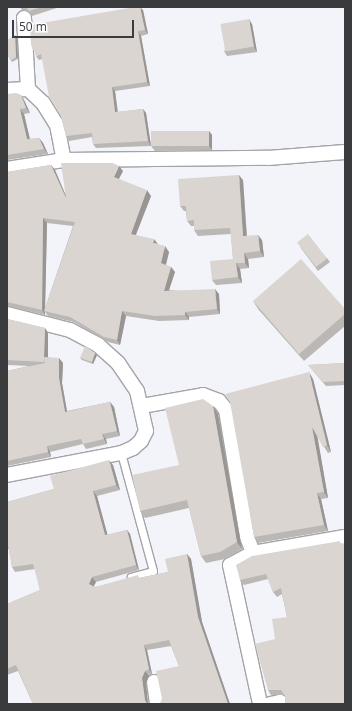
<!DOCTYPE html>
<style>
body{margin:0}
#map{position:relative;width:352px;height:711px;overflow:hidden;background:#f3f4fa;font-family:"Open Sans",sans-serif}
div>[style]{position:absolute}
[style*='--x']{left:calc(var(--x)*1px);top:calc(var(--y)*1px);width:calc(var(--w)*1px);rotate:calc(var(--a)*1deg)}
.roads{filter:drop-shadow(1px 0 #a3a4a9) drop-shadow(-1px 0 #a3a4a9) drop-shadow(0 1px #a3a4a9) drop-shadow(0 -1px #a3a4a9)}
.lane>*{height:7px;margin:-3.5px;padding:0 3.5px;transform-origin:3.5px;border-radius:3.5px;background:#fff}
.street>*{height:14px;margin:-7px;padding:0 7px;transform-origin:7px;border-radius:7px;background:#fff}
.wall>*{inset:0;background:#bbb7b4}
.shaded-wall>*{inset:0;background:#999592}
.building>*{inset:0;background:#dad5d1;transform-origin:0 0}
span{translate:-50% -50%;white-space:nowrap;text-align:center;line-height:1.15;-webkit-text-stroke:3px #fff;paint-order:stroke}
.frame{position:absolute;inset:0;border:8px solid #3a3b3d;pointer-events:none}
.scale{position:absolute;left:12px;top:20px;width:122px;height:18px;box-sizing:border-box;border:2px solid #3a3b3d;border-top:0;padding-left:5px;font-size:12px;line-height:14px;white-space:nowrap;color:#3a3b3d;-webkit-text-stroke:3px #fff;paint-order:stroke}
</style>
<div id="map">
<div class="roads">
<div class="lane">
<div style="--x:121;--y:453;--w:122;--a:74.8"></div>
<div style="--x:153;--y:571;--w:23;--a:165"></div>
</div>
<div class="street">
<div style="--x:24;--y:18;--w:71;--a:86.8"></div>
<div style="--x:7;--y:90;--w:21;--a:-3"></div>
<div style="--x:28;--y:89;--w:21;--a:43"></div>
<div style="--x:43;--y:103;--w:26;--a:58"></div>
<div style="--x:57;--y:125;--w:36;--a:79"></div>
<div style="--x:7;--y:169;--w:58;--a:-9"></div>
<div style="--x:64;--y:160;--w:204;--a:-0.6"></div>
<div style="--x:268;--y:158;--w:77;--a:-4.5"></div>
<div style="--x:7;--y:314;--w:65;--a:14.3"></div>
<div style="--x:70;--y:330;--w:32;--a:28"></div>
<div style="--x:98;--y:345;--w:27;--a:42"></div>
<div style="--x:118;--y:363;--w:34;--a:56"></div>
<div style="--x:137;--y:391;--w:41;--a:77.3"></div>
<div style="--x:146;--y:431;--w:11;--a:117"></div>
<div style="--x:141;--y:441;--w:11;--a:139"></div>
<div style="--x:133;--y:448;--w:13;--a:157"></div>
<div style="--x:121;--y:453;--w:116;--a:169.1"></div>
<div style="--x:142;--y:406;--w:62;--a:-10.2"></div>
<div style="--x:203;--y:395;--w:17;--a:21"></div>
<div style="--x:219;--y:401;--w:11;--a:52"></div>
<div style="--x:226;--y:410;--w:129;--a:80.6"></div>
<div style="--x:247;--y:537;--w:17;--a:69"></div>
<div style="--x:253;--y:553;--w:93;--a:-9.9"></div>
<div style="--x:253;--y:553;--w:26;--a:152"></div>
<div style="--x:230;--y:565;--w:142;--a:77.8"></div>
<div style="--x:154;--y:682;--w:22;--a:82"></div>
<div style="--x:270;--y:704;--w:10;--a:-11"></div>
<div style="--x:280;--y:702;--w:2;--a:63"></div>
</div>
</div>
<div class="wall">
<div style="clip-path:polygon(20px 7px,60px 7px,32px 16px,28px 11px,22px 10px)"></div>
<div style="clip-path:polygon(143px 10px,148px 34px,141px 36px,150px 86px,115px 91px,118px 112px,143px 109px,146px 113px,151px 146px,96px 148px,93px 144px,92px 137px,69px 141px,66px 136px,61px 116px,42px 59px,39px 60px,36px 56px)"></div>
<div style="clip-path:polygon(252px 24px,257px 52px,227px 56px,224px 51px)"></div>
<div style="clip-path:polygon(17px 38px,18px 59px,12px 62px,7px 54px)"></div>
<div style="clip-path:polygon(7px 94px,21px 95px,24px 100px,30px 113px,24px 114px,30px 139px,39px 138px,43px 143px,48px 154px,7px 160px)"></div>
<div style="clip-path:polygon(209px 131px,212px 135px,212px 150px,155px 151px,151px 146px)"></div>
<div style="clip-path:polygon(evenodd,51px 165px,55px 170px,65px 194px,123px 171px,119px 179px,151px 196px,136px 235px,158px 245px,169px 252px,166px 265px,171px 267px,175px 272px,169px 290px,219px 294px,220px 314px,189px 317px,189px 320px,159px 321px,126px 316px,120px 345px,108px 342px,74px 322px,48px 316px,45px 312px,45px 315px,7px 306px,7px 172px,51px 165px,47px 223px,73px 226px,45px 308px,47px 223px)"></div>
<div style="clip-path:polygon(243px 180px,247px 236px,262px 240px,264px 257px,248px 259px,249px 268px,240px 269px,242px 283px,216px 285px,212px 280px,233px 259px,231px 234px,198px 236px,194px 230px,194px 226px,191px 226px,187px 221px,186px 211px,184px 211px,180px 206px)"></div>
<div style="clip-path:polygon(300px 247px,327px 258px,330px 262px,318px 271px)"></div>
<div style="clip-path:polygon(253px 301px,345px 309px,345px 326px,304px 361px,258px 309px)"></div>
<div style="clip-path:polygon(7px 319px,45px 328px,48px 333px,48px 357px,63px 363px,62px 383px,67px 411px,110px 402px,114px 407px,120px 436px,106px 439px,107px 444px,86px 449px,83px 444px,50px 452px,51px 457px,7px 466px,7px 371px,29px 366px,7px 365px)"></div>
<div style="clip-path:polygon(97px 355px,93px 364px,82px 360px,80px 358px)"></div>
<div style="clip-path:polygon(345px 363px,345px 385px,326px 386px,308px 365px)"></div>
<div style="clip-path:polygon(313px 379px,331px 452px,328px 453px,317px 436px,328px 498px,321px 499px,328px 531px,258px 543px,254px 537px)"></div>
<div style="clip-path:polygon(213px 406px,218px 414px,242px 549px,225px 559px,206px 563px,201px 556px,189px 508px,145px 518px,140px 511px,179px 465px)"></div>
<div style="clip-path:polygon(113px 465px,120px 490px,97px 496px,107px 535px,127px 530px,130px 534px,139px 570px,96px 582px,94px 586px,95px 587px,168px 572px,187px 554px,191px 559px,202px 622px,230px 704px,160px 704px,179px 666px,171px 646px,147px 650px,152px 674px,149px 676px,146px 683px,148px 704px,33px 704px,18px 671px,7px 675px,7px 604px,40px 590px,35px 569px,15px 572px,12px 567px,9px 549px,7px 549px,7px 502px,54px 489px)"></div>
<div style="clip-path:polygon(342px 543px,285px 703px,285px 696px,284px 695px,271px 695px,268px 690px,275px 639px,287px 617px,282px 594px,277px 597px,273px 592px,268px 579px,244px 585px,240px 580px)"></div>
</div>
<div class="shaded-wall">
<div style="clip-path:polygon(140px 7px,143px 10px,148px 34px,145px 30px)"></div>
<div style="clip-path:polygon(249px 19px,252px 24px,257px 52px,254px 47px)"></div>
<div style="clip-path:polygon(138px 31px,141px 36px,150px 86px,147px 82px)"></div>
<div style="clip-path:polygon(15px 35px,17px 38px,18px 59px,16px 57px)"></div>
<div style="clip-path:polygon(112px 87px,115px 91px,118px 116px,115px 112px)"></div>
<div style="clip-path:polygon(21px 95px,24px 100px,30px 113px,26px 108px)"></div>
<div style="clip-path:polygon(20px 109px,24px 114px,31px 144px,27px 139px)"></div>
<div style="clip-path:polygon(143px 109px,146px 113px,151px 146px,148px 141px)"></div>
<div style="clip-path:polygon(209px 131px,212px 135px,212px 150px,209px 146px)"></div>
<div style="clip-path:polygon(39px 138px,43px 143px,48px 154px,44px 149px)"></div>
<div style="clip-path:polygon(51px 165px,55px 170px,69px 203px,66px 198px)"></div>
<div style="clip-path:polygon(119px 166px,123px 171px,117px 182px,114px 177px)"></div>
<div style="clip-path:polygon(239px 175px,243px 180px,247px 242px,243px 236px)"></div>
<div style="clip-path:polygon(147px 190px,151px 196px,134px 239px,131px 234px)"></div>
<div style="clip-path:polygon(43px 218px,47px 223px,45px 311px,44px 311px,45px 312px,45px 315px,42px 310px)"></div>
<div style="clip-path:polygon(258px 235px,262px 240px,264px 257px,260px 251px)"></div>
<div style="clip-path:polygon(154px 239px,158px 244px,153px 243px)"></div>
<div style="clip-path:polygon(165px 246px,169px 252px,165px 268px,161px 263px)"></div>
<div style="clip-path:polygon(244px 253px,248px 259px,249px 268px,245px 263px)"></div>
<div style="clip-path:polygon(236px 263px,240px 269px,242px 283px,238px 277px)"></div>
<div style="clip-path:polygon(171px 267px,175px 272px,167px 296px,164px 291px)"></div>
<div style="clip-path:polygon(215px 289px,219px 294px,220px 314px,217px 309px)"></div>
<div style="clip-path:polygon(122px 311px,126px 316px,120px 345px,117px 340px)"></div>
<div style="clip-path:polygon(185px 312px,189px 317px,189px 320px,185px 315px)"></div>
<div style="clip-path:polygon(45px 328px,48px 333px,48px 362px,44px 357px)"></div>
<div style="clip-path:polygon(95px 353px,97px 355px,93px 364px,92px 362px)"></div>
<div style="clip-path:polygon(59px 358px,63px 363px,62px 383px,68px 417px,65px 412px,59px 378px)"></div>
<div style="clip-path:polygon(309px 372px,313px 379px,331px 452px,327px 445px)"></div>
<div style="clip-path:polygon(110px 402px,114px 407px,120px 436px,117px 431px)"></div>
<div style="clip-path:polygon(213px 406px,218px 414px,242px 549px,237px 542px)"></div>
<div style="clip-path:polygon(312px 427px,317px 434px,328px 498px,324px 492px)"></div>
<div style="clip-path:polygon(102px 434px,106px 439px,107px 444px,104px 439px)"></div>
<div style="clip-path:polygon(47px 446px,50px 452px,51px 457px,48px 452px)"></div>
<div style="clip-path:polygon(109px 460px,113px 465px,120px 490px,116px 485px)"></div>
<div style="clip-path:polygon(93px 491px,97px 496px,109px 540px,105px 535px)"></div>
<div style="clip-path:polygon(317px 493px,321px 499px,328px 531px,324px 525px)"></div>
<div style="clip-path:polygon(127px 530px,130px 534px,139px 570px,136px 565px)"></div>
<div style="clip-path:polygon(187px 554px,191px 559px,202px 622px,230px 704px,228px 704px,198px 617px)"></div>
<div style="clip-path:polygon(92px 577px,96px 582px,92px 589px,89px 584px)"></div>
<div style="clip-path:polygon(144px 645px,147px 650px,152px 674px,149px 669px)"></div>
<div style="clip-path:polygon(145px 671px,149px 676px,146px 683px,148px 704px,147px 704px,145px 700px,142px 678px)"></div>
</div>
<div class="building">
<div style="clip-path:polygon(26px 7px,42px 7px,29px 11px)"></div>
<div style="clip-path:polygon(135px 7px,140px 7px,145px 30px,138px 31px,147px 82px,112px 87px,115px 112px,143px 109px,148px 141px,93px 144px,92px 133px,66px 136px,61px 116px,49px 97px,41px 54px,36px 56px,31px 45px,30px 25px)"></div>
<div style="left:249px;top:19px;width:28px;height:29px;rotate:80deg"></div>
<div style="clip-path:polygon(15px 35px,16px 57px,11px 60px,7px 54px,7px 40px)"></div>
<div style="clip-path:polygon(16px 93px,21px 95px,26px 108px,20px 109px,27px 139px,39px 138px,44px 149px,7px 155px,7px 94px)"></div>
<div style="left:209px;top:131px;width:15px;height:58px;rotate:90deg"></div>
<div style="clip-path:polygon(61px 163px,113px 163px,119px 166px,114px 177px,147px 190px,131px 234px,154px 239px,153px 243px,165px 246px,161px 263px,171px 267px,164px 291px,215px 289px,217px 309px,185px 312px,185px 315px,155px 316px,122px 311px,117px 340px,104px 337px,70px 317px,44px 311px,75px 222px,43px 218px,42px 310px,7px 302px,7px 172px,51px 165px,66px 198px)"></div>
<div style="clip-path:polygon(239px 175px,243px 236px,258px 235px,260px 251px,244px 253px,245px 263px,236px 263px,238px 277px,212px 280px,210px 261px,233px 259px,230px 228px,194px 230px,194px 220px,187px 221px,186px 206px,180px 206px,178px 179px)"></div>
<div style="left:308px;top:234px;width:31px;height:14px;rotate:52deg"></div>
<div style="clip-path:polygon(301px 259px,345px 309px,345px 314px,299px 354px,253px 301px)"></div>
<div style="clip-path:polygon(7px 319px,45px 328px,44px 357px,59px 358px,59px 378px,65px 412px,110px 402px,117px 431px,102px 434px,104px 439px,83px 444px,81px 439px,47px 446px,48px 452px,7px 461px,7px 371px,45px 363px,44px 358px,44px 362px,7px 360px)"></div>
<div style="clip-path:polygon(85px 346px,95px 353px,92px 362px,80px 358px)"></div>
<div style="clip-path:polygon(345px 363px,345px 381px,323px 382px,308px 365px)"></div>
<div style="clip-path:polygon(309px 372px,327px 445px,323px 447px,312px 427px,324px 492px,317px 493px,324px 525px,254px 537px,230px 402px,225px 394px)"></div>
<div style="clip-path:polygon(203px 399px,213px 406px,237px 542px,220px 552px,201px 556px,187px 500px,140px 511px,132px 475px,179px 465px,165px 408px)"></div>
<div style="clip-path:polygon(109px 460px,116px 485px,93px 491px,105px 535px,127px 530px,136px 565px,92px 577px,89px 584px,95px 587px,138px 575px,139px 578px,168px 572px,165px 559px,187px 554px,198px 617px,228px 704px,160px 704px,162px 698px,156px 671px,179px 666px,169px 640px,144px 645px,149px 669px,145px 671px,142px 678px,145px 700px,147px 704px,33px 704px,16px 665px,7px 669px,7px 604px,40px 590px,33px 564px,12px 567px,8px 545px,7px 545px,7px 502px,54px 489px,50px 476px)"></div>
<div style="clip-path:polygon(340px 541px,340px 544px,345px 543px,345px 704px,284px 704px,285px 703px,285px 696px,281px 690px,268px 690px,255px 644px,275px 639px,272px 619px,287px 617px,281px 588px,273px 592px,266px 574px,240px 580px,236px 565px,252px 556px)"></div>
</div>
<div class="frame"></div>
<div class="scale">50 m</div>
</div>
